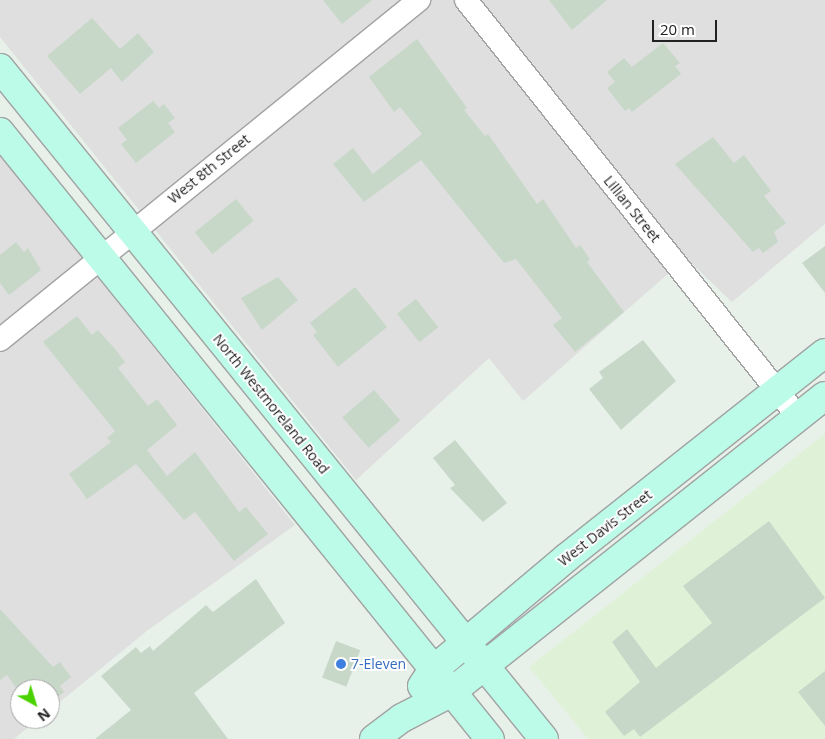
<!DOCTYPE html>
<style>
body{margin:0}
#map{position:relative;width:825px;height:739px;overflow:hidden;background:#e7f1ea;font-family:"Open Sans",sans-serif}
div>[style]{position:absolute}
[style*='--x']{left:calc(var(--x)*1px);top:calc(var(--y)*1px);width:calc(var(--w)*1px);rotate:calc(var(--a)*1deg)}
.residential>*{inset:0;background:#dedfde}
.commercial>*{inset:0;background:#dff2d7}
.building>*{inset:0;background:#c7d8c9;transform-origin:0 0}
.roads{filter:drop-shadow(1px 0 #a2a2a2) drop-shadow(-1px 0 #a2a2a2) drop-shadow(0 1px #a2a2a2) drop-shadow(0 -1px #a2a2a2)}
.minor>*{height:22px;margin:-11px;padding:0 11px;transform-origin:11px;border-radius:11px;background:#fff}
.secondary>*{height:28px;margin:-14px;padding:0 14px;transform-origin:14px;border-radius:14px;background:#bbfbe8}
.dots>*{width:14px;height:14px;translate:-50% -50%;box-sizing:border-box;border:2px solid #fff;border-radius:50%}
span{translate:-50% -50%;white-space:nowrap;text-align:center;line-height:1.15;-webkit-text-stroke:4px #fff;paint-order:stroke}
.street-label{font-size:14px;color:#212121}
.shop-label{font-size:14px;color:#366cbe}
.left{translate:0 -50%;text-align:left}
.north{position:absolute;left:10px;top:679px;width:50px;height:50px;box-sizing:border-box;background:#fff;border:1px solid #a6a6a6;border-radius:50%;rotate:141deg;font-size:14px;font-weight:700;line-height:20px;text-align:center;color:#212121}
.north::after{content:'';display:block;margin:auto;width:18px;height:22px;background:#4ad200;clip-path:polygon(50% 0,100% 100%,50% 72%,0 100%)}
.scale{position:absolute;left:652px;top:20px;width:65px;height:22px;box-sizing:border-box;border:2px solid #212121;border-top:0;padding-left:6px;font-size:15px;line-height:18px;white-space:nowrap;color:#212121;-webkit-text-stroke:4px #fff;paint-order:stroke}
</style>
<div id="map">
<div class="residential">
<div style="clip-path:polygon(0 0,825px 0,825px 224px,732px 302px,686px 258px,523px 401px,489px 358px,356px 480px,0 37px)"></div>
<div style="clip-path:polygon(0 155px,295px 525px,148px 630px,50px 710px,50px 689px,20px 689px,20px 719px,38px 719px,14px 739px,0 739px)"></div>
</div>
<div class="commercial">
<div style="clip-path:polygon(825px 434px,825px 739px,588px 739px,529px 667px)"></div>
</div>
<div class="building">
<div style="clip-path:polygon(323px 0,372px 0,342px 24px)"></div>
<div style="clip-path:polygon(549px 0,607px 0,572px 30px)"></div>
<div style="clip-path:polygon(92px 18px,120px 49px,138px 33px,154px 52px,122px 82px,111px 68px,80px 94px,47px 56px)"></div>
<div style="clip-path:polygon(417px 39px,467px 108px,464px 110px,485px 136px,488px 134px,537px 204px,543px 199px,576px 248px,580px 245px,590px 259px,587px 262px,624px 312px,575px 352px,553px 325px,562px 318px,516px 259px,504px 263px,421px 160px,364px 202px,333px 164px,353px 148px,373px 174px,422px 134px,400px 107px,394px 112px,369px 77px)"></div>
<div style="clip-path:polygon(663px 43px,680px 63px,675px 66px,681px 74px,632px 112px,629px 108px,625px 111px,607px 88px,615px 82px,607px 72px,624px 58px,632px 67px)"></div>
<div style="clip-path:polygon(153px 101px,159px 108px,164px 104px,175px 118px,168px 123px,175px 132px,136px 163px,121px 144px,127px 140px,118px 128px)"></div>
<div style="clip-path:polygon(713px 137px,734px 163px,744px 155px,771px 191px,764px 196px,786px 223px,774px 232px,778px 242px,763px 253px,759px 248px,753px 252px,675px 164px)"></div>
<div style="left:236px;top:199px;width:28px;height:53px;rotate:51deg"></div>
<div style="clip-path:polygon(16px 242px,24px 252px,28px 248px,41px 270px,9px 295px,0 283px,0 255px)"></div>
<div style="clip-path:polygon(825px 246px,825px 293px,802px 263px)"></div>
<div style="clip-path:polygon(278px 277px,298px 300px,262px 330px,241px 298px)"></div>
<div style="clip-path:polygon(355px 287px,387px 327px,338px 367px,313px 335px,317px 332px,310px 323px)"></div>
<div style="left:416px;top:299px;width:36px;height:24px;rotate:52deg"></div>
<div style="clip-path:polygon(77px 316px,92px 335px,98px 330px,115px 349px,125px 362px,118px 368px,148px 406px,157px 399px,177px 425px,147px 450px,167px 476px,195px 452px,239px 512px,246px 507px,268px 534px,234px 561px,195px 512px,184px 520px,136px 464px,87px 499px,69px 474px,111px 442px,107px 438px,115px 431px,43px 342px)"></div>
<div style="clip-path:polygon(643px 340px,676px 381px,621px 430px,589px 389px,603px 378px,599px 372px)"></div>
<div style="left:374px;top:390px;width:40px;height:42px;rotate:49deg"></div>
<div style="clip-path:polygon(455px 440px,507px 503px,483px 522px,450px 488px,455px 485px,433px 458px)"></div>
<div style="clip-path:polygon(769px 521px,825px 598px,640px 737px,634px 729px,624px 736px,605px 712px,640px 682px,612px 642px,627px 629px,656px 668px,712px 623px,683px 586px)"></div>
<div style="clip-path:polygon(256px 579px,285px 623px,194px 693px,228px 739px,95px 739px,131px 710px,101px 676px,136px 647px,141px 653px,150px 646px,153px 651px,206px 605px,213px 612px)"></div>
<div style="clip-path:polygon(0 609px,53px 667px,60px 662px,71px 677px,60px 686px,64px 692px,50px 703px,50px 689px,20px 689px,20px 693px,7px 675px,0 680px)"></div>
<div style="left:336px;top:641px;width:26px;height:39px;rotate:21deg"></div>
<div style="clip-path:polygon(825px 671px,825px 726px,798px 692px)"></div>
</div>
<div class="roads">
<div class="minor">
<div style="--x:466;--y:0;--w:533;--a:51.47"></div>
<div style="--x:0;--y:340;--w:540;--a:-39.06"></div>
</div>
<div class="secondary">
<div style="--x:0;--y:68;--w:864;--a:50.97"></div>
<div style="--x:0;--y:132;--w:780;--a:51.09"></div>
<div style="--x:422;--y:686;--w:18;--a:-56"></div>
<div style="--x:432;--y:671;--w:175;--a:-40.1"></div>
<div style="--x:566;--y:558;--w:330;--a:-38.4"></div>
<div style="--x:374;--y:739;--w:35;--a:-37"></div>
<div style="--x:402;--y:718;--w:54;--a:-27.5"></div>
<div style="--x:450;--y:693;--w:478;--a:-38.4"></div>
</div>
</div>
<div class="dots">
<div style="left:341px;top:664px;background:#3f7fe0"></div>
</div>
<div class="street-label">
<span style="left:209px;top:169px;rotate:-39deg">West 8th Street</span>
<span style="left:632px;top:209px;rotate:51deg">Lillian Street</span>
<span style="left:271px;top:404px;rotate:51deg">North Westmoreland Road</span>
<span style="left:605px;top:528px;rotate:-38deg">West Davis Street</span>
</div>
<div class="shop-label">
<span class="left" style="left:351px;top:664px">7-Eleven</span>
</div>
<div class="north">N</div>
<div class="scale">20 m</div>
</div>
